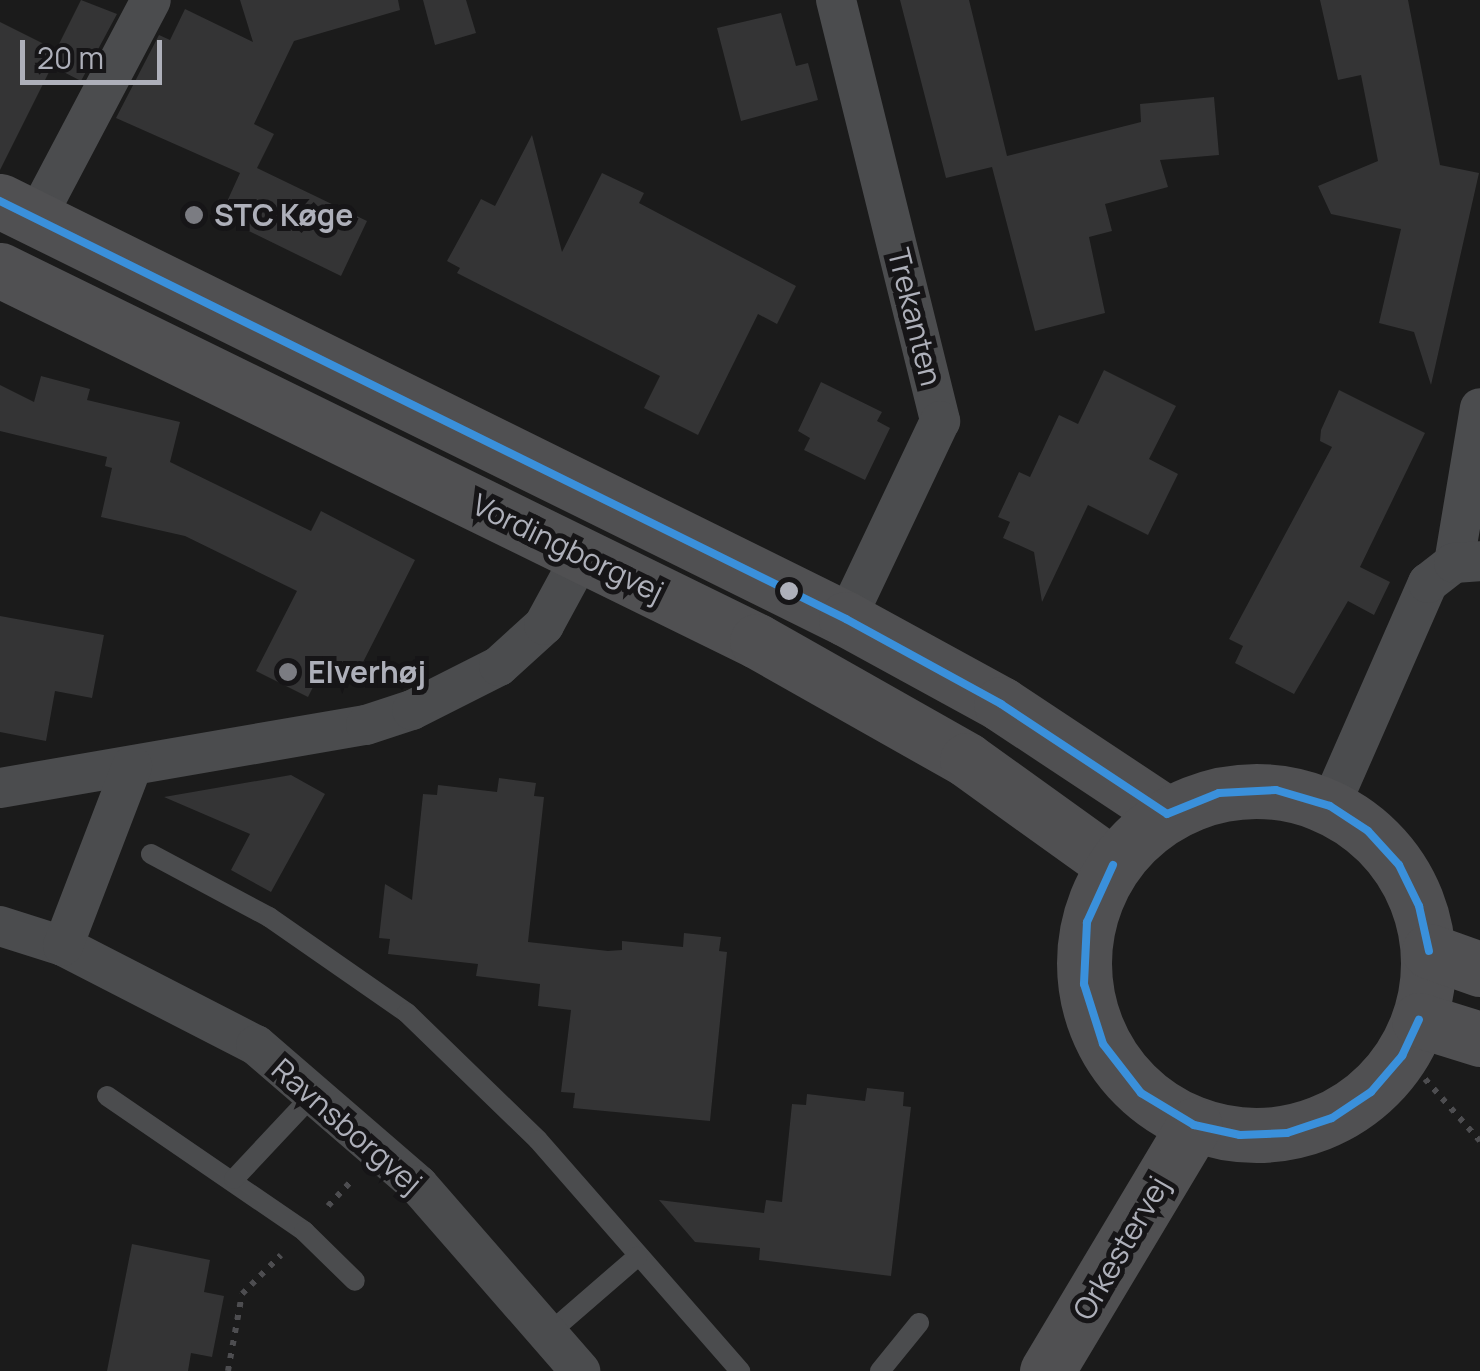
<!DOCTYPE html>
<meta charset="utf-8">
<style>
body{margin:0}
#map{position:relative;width:1480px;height:1371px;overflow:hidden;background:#1b1b1b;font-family:Manrope,sans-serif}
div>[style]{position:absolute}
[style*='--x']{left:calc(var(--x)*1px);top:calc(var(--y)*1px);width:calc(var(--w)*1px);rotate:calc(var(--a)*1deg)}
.building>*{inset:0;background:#343435}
.path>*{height:6px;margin-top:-3px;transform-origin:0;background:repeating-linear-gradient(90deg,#4d4d50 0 5px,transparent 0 13px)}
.lane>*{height:20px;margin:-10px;padding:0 10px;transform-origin:10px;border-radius:10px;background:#4b4c4e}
.street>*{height:40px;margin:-20px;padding:0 20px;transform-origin:20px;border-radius:20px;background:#4b4c4e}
.secondary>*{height:55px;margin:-27.5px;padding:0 27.5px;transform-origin:27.5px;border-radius:27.5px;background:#505052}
.secondary>.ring{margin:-27.5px;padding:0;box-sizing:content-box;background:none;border:55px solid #505052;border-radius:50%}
.bus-1>*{height:8px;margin:-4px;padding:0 4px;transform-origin:4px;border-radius:4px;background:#3a90db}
.dots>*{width:28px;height:28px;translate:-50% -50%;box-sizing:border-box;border:5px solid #161517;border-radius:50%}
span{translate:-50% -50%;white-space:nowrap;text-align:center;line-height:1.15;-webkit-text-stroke:10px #161517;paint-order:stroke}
.poi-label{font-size:30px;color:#aeb0ba;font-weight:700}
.left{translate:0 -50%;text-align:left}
.street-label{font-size:30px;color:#aeb0ba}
.scale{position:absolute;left:20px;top:40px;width:142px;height:45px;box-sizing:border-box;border:5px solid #aeb0ba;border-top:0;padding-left:12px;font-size:30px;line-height:35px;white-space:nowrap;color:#aeb0ba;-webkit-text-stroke:8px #161517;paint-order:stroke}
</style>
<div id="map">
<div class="building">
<div style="clip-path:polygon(81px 0,117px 14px,81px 81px,52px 66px,0 170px,0 22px,56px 50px)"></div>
<div style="clip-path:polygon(240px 0,398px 0,400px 10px,294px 41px,254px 124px,274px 134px,257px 168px,367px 221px,341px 276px,220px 217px,240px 173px,116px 118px,159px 35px,170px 40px,185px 9px,253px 42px)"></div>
<div style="clip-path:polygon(423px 0,466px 0,476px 33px,435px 45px)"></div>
<div style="clip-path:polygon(900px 0,969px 0,1007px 156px,1141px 122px,1140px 104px,1214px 97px,1219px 155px,1160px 160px,1168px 187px,1105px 204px,1112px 231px,1089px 237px,1105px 313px,1035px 331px,992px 167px,946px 178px)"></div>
<div style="clip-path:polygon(1320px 0,1408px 0,1440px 165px,1479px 173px,1431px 385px,1414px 332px,1379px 323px,1401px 229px,1331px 214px,1318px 186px,1378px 161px,1361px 75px,1338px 80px)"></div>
<div style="clip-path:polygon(781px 13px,796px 66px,808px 63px,818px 100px,741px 121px,717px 28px)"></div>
<div style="clip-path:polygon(532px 135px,562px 252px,602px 173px,644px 193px,639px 203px,796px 286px,777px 324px,758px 314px,698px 435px,644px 408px,660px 376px,457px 273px,460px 268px,447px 261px,481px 199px,495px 206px)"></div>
<div style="clip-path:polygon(1104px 370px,1176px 406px,1149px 459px,1178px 474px,1148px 535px,1088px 505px,1042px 602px,1034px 552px,1003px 538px,1010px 522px,998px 517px,1019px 472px,1030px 477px,1059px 415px,1078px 424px)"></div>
<div style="clip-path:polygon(41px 376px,90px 389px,87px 400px,180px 422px,170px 462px,311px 531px,321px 511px,415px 560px,358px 672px,327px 659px,308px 697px,256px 671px,297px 591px,185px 536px,101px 517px,112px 468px,105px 466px,107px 457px,0 431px,0 385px,34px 402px)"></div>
<div style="clip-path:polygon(821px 382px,882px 412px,877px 421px,890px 428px,865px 480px,804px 450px,810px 438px,798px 431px)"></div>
<div style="clip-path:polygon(1339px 390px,1425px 433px,1360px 567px,1390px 582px,1374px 615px,1348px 601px,1294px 694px,1235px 663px,1243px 646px,1229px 639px,1332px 447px,1320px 441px,1321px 430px)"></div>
<div style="clip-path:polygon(0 616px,104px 635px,92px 698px,55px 691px,46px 741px,0 732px)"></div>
<div style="clip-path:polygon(291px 775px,325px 794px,271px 892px,231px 870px,250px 834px,164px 797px)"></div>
<div style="clip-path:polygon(499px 778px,536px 783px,534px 796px,544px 797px,528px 942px,608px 951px,622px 950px,622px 941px,683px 947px,684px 933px,721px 937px,719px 951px,727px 952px,710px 1121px,573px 1108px,575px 1093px,561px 1092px,571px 1010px,538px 1006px,540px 984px,476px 976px,478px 964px,388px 954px,390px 939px,379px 938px,385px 884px,412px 900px,423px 794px,437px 795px,438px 785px,497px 792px)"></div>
<div style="clip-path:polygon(867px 1088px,904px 1092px,903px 1106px,911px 1107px,891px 1276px,759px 1260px,760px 1248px,695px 1242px,659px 1200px,764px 1213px,766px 1200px,782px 1202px,792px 1104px,806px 1105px,807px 1094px,865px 1101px)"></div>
<div style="clip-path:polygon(132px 1244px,210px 1260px,204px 1292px,224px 1296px,212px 1357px,191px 1353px,188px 1371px,107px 1371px)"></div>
</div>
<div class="path">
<div style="--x:1425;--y:1079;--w:83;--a:48.4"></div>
<div style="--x:328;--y:1206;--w:33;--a:-47"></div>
<div style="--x:228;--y:1371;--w:78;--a:-79.7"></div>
<div style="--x:242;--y:1294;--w:55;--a:-45"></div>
</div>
<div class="lane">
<div style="--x:151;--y:854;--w:134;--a:28.1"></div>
<div style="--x:269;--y:917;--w:168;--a:34.8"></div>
<div style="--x:407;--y:1013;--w:182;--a:44.1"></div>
<div style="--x:538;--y:1140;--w:307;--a:48.8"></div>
<div style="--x:107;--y:1096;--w:239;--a:34.4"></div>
<div style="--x:304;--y:1231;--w:71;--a:44.4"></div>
<div style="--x:234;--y:1179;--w:115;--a:-46.8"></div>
<div style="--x:548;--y:1334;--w:118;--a:-40.9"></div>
<div style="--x:880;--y:1371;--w:62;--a:-50.9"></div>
</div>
<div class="street">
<div style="--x:836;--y:0;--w:434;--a:76.1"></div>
<div style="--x:940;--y:421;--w:219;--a:115.4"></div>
<div style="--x:36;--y:218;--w:246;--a:-62.2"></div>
<div style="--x:1454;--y:563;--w:157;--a:-80.5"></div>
<div style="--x:0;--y:788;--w:371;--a:-9.8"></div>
<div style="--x:366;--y:725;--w:48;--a:-18.1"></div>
<div style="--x:412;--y:710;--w:97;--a:-26.8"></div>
<div style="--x:499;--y:666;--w:61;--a:-42.3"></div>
<div style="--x:544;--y:625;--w:80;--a:-61.5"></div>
<div style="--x:1330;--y:806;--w:244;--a:-66.3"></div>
<div style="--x:1428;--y:583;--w:33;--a:-38"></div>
<div style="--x:1454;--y:563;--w:26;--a:-4"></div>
<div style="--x:0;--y:926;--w:66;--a:17.6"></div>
<div style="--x:63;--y:946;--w:217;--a:27.2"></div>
<div style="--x:256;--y:1045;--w:214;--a:40.8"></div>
<div style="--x:418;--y:1185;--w:247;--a:48.9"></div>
<div style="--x:63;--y:946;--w:193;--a:-69"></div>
</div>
<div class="secondary">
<div style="--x:0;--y:201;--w:944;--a:26.29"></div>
<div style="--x:846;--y:619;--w:177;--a:28.7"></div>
<div style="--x:1001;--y:704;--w:199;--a:33.5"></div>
<div style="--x:0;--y:270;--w:843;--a:26.11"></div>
<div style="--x:757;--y:641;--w:241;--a:29.5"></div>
<div style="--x:967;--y:760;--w:180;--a:35.7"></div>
<div class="ring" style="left:1084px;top:791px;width:289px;height:289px"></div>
<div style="--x:1429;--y:951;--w:54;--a:19.4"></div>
<div style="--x:1419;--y:1020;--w:64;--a:17.3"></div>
<div style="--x:1047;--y:1371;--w:287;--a:-59.1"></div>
</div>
<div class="bus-1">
<div style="--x:0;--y:201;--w:944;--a:26.29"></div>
<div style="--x:846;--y:619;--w:177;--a:28.7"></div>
<div style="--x:1001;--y:704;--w:199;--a:33.5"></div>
<div style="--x:1167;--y:814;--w:56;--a:-22"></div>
<div style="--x:1219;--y:793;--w:57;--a:-3"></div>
<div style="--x:1276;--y:790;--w:56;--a:16.5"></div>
<div style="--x:1330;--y:806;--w:45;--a:33.3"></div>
<div style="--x:1368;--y:831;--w:46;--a:47.6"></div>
<div style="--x:1399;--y:865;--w:46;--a:64"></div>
<div style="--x:1419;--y:906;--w:46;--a:77.5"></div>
<div style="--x:1113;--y:865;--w:63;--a:114.5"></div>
<div style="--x:1087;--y:922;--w:62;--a:92.8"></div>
<div style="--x:1084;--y:984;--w:63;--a:72.4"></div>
<div style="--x:1103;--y:1044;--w:62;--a:52.2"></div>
<div style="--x:1141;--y:1093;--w:62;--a:31.1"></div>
<div style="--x:1194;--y:1125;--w:47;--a:12.3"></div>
<div style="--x:1240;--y:1135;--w:47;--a:-2.4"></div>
<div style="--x:1287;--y:1133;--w:47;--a:-18.4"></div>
<div style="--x:1332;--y:1118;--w:47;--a:-33.7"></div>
<div style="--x:1371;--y:1092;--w:48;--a:-49.3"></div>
<div style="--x:1402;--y:1056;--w:40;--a:-65"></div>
</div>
<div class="dots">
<div style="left:194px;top:215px;background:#7b7c82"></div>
<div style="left:789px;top:591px;background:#aeb0ba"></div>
<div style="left:288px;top:672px;background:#7b7c82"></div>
</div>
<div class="poi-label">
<span class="left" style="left:214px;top:215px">STC Køge</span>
<span class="left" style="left:308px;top:672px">Elverhøj</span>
</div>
<div class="street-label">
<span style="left:915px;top:317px;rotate:76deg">Trekanten</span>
<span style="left:568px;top:548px;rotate:26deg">Vordingborgvej</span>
<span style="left:347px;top:1126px;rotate:41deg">Ravnsborgvej</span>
<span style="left:1121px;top:1248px;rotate:-60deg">Orkestervej</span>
</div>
<div class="scale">20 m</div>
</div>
